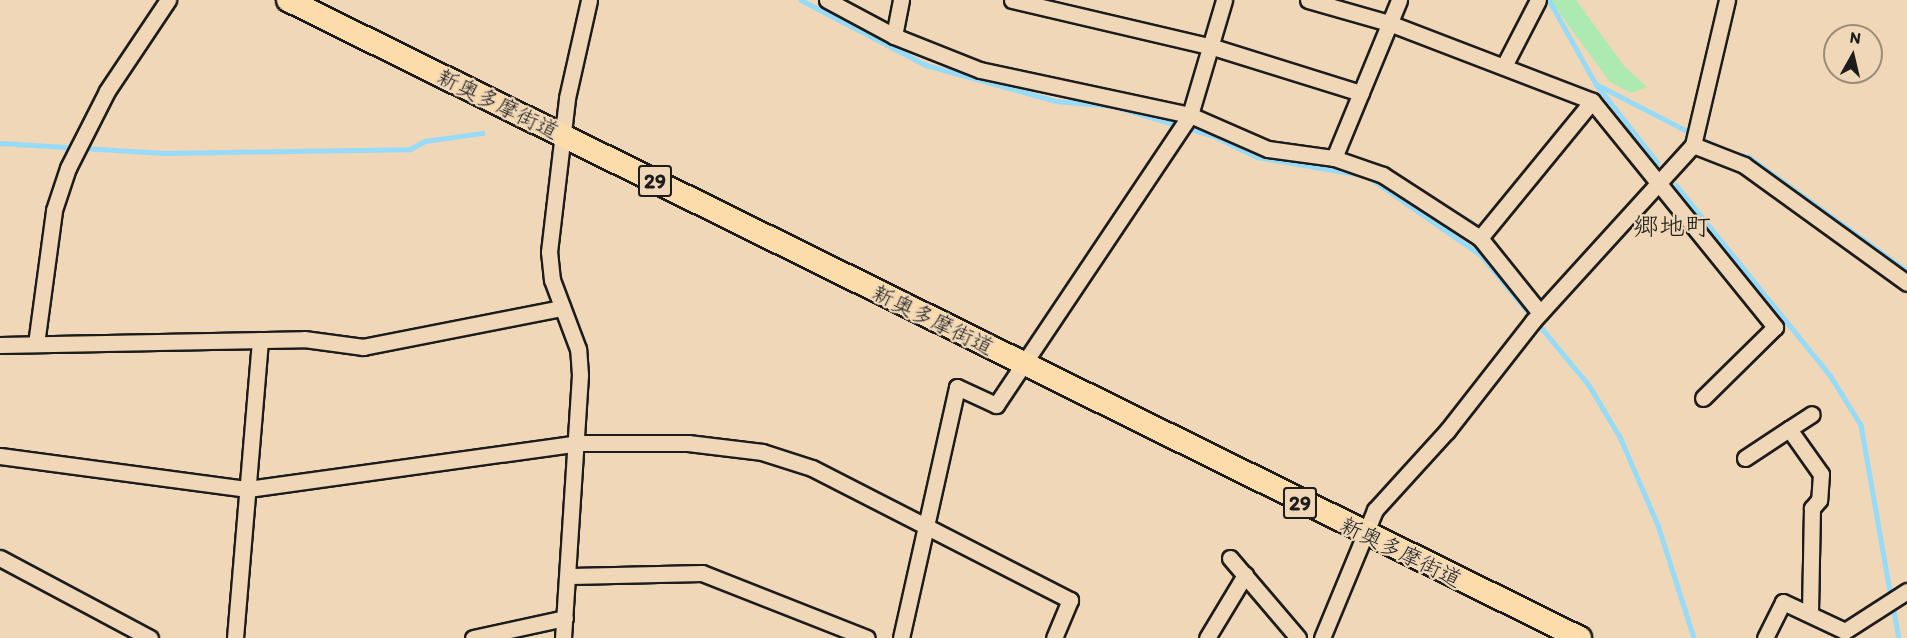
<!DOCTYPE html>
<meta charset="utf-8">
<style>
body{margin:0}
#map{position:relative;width:1907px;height:638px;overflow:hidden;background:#efd7b7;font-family:Itim,"Klee One",sans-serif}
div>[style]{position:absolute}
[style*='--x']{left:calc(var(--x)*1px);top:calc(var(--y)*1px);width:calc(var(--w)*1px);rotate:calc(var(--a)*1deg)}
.green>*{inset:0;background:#aceab1}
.stream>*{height:4.5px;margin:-2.25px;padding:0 2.25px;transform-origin:2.25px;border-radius:2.25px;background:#97dbf9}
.roads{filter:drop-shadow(2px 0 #1c1c1c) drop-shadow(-2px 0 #1c1c1c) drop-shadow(0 2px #1c1c1c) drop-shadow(0 -2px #1c1c1c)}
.minor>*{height:15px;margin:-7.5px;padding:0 7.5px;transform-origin:7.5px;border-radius:7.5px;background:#efd7b7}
.primary>*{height:22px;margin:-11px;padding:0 11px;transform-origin:11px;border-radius:11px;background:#fddcac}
span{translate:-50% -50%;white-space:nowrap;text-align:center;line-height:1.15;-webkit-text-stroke:4.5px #efd7b7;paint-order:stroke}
.shield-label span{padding:2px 4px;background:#efd7b7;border:2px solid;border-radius:4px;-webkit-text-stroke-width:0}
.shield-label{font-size:21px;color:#1c1c1c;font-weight:700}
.street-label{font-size:22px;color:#1c1c1c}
.quarter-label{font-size:26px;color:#1c1c1c}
.north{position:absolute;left:1823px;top:24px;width:60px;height:60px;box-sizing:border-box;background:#efd7b7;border:2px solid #9b8c79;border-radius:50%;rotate:8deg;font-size:16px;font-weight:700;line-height:24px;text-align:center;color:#1c1c1c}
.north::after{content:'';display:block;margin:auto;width:21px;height:27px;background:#1c1c1c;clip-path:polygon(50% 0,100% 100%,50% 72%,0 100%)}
</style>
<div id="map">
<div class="green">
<div style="clip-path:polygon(1550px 0,1576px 0,1624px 66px,1647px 87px,1631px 93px,1610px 82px)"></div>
</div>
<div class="stream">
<div style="--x:801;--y:0;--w:141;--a:27.5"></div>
<div style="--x:926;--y:65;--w:135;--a:15.5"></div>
<div style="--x:1056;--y:101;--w:57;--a:5"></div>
<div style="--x:1113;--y:106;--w:105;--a:16.5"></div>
<div style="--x:1214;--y:136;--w:48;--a:26"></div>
<div style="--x:1257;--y:157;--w:112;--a:9.8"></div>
<div style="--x:1367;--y:176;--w:139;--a:34.7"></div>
<div style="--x:1481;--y:255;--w:169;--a:50.3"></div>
<div style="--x:1589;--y:385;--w:61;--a:59.2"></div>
<div style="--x:1620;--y:437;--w:96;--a:66.6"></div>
<div style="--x:1658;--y:525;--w:119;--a:72.3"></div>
<div style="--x:1549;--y:0;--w:96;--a:60.8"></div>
<div style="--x:1596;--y:84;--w:100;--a:51.9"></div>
<div style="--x:1596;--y:84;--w:135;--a:27.3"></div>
<div style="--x:0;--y:143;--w:164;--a:3.5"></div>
<div style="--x:164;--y:153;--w:246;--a:-0.9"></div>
<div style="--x:410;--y:149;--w:17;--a:-28"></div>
<div style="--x:425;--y:141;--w:58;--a:-8"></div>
<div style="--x:1732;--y:153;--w:17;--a:13"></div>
<div style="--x:1749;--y:157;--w:195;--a:35.8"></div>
<div style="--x:1676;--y:185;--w:245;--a:51"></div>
<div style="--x:1830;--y:375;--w:59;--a:58.2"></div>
<div style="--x:1861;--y:425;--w:175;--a:80.1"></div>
<div style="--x:1893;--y:605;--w:34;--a:80"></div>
</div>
<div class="roads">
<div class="minor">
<div style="--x:827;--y:0;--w:76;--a:28.2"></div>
<div style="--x:894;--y:36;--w:92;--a:21.6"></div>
<div style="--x:980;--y:70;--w:215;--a:12.1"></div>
<div style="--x:1190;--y:115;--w:85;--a:23.6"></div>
<div style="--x:1268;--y:149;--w:67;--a:7.8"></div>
<div style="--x:1334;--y:158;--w:52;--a:19.1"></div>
<div style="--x:1383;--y:175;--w:116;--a:33"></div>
<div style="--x:1480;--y:238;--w:96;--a:51.3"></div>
<div style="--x:1012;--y:0;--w:206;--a:13.2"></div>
<div style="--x:1213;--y:47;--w:155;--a:17.3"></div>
<div style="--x:1308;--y:0;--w:84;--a:15.9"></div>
<div style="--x:1389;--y:23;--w:217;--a:21"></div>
<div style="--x:1592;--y:101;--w:291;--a:51"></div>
<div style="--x:1775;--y:327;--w:101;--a:135.4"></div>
<div style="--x:894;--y:36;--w:37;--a:-79"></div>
<div style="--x:1504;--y:66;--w:74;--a:-62.7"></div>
<div style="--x:1693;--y:145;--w:55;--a:21.4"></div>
<div style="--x:1744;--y:165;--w:201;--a:35.9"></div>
<div style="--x:1334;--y:158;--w:171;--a:-67.6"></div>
<div style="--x:1480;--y:238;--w:177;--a:-50.7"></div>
<div style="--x:36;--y:344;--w:135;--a:-82.3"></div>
<div style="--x:54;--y:210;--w:44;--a:-71.6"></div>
<div style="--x:68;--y:168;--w:86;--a:-63.1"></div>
<div style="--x:107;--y:91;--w:110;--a:-56.2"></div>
<div style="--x:0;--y:345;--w:304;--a:-1.1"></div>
<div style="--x:304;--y:339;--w:60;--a:7.7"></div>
<div style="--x:363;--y:347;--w:203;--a:-11.1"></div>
<div style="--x:1789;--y:429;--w:27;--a:-33"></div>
<div style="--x:0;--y:456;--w:250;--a:7.6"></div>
<div style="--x:248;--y:489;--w:333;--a:-7.9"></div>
<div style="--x:578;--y:443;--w:110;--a:0"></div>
<div style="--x:688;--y:443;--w:75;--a:6.9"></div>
<div style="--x:762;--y:452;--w:52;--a:17.7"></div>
<div style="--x:812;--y:468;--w:290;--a:27.1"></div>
<div style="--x:1070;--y:600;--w:41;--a:112.8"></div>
<div style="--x:1745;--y:458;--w:53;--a:-33.4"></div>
<div style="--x:1789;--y:429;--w:55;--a:54.6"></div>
<div style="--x:1821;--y:474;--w:26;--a:94"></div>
<div style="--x:1819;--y:500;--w:11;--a:131"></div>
<div style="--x:1812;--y:508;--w:106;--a:91.1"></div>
<div style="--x:0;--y:558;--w:170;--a:28.1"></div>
<div style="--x:1230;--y:558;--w:105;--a:49.6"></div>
<div style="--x:571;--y:576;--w:131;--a:-1.3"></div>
<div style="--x:702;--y:573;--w:177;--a:21.5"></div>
<div style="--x:235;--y:638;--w:299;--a:-85.2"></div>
<div style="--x:473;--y:638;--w:94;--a:-12.3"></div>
<div style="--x:563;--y:638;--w:264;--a:-86.3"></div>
<div style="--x:580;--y:375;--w:26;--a:-94"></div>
<div style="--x:578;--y:349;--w:74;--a:-110.6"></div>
<div style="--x:552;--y:280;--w:28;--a:-96"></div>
<div style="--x:549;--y:252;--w:155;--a:-83.3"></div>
<div style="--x:567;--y:98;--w:100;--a:-77.3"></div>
<div style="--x:901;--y:638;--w:257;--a:-77.4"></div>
<div style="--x:957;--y:387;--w:43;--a:24.8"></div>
<div style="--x:996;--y:405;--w:349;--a:-56.2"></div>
<div style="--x:1190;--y:115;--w:120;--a:-73.5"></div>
<div style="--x:1207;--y:638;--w:74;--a:-58.9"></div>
<div style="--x:1322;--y:638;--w:139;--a:-67.5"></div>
<div style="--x:1375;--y:510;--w:107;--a:-47.7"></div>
<div style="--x:1447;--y:431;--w:140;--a:-52"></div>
<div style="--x:1533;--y:321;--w:238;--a:-47.7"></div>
<div style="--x:1693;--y:145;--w:149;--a:-76.8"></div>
<div style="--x:1765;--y:638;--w:40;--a:-63.4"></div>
<div style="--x:1783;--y:602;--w:68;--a:25.1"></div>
<div style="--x:1845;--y:631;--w:74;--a:-32.8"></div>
</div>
<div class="primary">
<div style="--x:288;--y:0;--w:1441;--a:26.28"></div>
</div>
</div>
<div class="shield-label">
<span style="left:655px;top:181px">29</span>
<span style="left:1300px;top:503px">29</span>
</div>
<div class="street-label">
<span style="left:498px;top:104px;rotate:26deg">新奥多摩街道</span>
<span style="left:933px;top:320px;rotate:26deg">新奥多摩街道</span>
<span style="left:1401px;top:552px;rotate:26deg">新奥多摩街道</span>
</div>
<div class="quarter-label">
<span style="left:1672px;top:227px">郷地町</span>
</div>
<div class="north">N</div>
</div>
